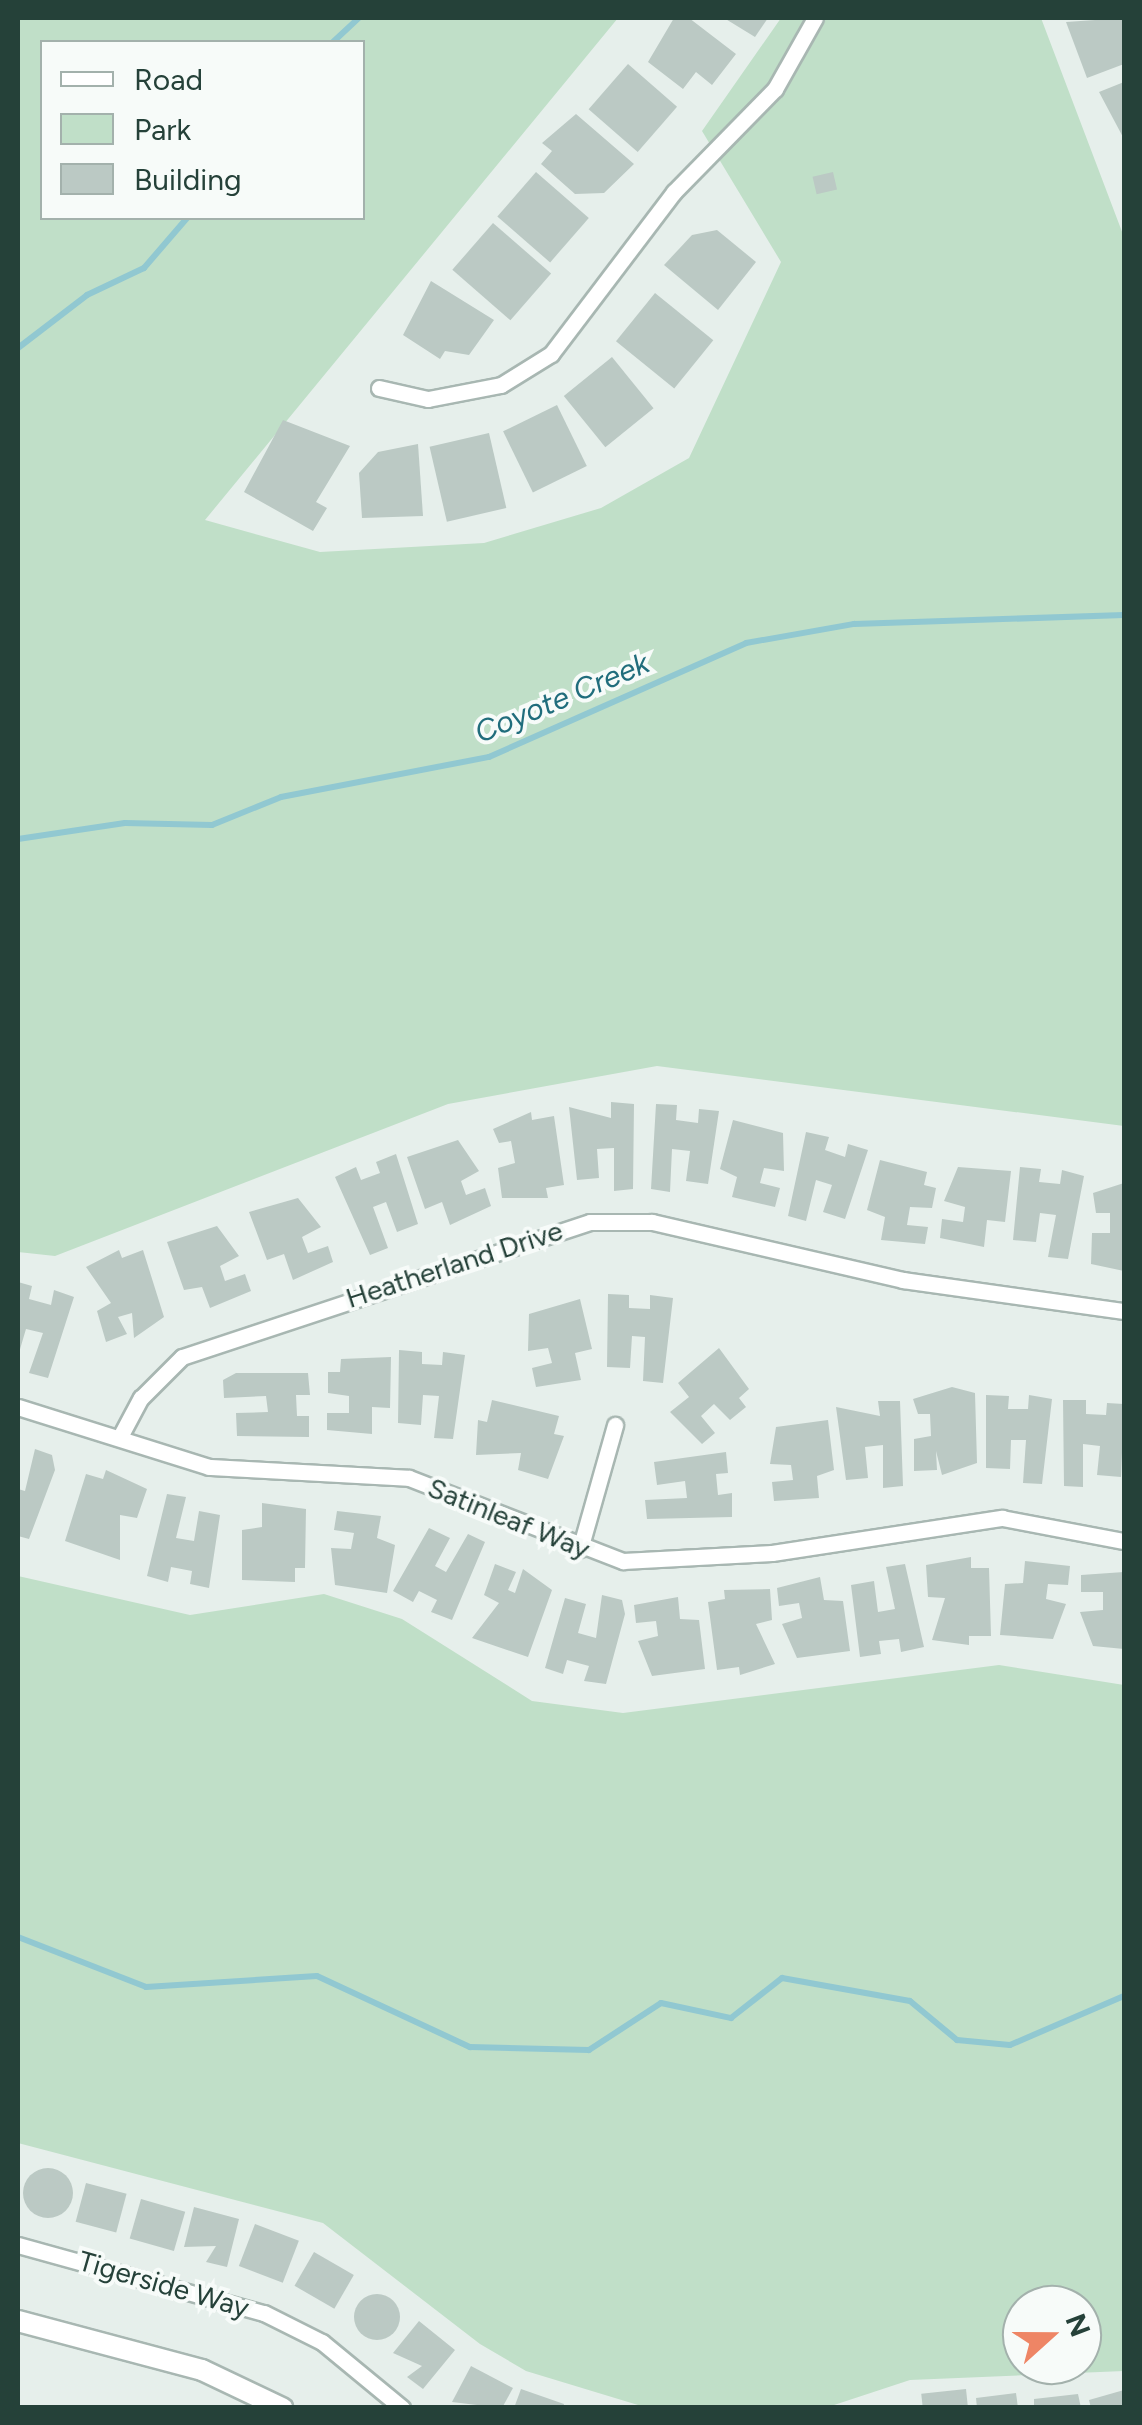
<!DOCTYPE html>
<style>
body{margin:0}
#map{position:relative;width:1142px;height:2425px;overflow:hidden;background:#e6efeb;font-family:Figtree,sans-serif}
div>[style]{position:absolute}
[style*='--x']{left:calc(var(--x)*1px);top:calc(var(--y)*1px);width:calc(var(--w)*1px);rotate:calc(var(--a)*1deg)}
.green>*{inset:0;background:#c0dfc8}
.stream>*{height:6px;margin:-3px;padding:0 3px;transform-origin:3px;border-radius:3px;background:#91c8d1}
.building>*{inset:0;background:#bbc9c4;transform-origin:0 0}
.round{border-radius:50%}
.roads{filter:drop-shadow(2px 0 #a8b7b2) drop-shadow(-2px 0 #a8b7b2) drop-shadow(0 2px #a8b7b2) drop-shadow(0 -2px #a8b7b2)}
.minor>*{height:15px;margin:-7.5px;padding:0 7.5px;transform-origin:7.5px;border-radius:7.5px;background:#fff}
.tertiary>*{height:20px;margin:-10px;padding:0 10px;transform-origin:10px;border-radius:10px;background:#fff}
span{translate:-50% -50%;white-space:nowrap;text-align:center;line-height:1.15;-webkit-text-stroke:8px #f7fbf9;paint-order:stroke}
.street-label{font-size:28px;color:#254139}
.water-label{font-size:30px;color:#206d7c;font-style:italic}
.frame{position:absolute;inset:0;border:20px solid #254139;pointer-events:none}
.legend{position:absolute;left:40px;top:40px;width:325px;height:180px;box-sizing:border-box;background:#f7fbf9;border:2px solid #a3b1ac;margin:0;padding:12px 18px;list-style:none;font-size:30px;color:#254139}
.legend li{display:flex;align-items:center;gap:20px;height:50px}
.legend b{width:50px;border:2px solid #a3b1ac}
.north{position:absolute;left:1002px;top:2285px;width:100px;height:100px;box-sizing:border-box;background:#f7fbf9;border:2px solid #a3b1ac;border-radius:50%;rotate:69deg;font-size:28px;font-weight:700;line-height:40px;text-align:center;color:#254139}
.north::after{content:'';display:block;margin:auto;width:35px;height:45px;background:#ee8565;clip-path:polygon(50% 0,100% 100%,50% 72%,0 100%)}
</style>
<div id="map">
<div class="green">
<div style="clip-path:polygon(evenodd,18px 18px,618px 18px,205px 520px,320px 552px,484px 543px,601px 508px,689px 458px,781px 262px,702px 131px,781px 18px,1041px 18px,1124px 237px,1124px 1126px,657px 1066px,448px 1104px,55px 1256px,18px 1252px,18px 18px,42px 42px,362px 42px,362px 218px,42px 218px,42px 42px)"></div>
<div style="clip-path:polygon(evenodd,18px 1576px,190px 1615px,324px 1594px,402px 1619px,532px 1701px,623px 1713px,999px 1665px,1124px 1685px,1124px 2371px,910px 2380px,828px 2407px,638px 2405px,526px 2371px,480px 2344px,323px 2223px,18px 2143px,18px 1576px,1022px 2305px,1082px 2305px,1082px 2365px,1022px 2365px,1022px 2305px)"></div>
</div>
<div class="stream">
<div style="--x:333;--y:42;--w:35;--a:-43"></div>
<div style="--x:18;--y:348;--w:87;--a:-37.5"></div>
<div style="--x:87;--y:295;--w:63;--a:-25.3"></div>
<div style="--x:144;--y:268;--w:66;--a:-49.3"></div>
<div style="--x:18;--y:839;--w:108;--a:-8.5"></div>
<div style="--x:125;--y:823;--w:87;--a:1.3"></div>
<div style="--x:212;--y:825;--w:74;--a:-22.1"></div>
<div style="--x:281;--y:797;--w:212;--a:-10.9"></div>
<div style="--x:489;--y:757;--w:281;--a:-23.9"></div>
<div style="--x:746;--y:643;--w:110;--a:-10"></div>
<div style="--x:854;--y:624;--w:270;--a:-1.9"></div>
<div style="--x:18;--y:1937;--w:137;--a:21.3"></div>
<div style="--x:146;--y:1987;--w:171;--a:-3.7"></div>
<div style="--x:317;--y:1976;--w:169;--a:24.9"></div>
<div style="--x:470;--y:2047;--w:119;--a:1.4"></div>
<div style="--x:589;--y:2050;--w:86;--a:-33.1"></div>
<div style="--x:661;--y:2003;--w:72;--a:12.1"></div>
<div style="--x:731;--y:2018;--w:65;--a:-38.1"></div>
<div style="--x:782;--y:1978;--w:130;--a:10.2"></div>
<div style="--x:910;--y:2001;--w:61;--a:39.7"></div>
<div style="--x:957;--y:2040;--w:53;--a:5.4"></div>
<div style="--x:1010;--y:2045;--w:124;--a:-23.3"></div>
</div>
<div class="building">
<div style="clip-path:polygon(674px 18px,689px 18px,736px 54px,712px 85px,696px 72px,683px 89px,648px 62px)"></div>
<div style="clip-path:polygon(724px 18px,768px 18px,755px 37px)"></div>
<div style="clip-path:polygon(1124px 18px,1124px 64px,1087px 78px,1066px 22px)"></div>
<div style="left:628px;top:64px;width:65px;height:60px;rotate:41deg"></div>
<div style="clip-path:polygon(1124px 82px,1124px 139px,1099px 92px)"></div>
<div style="clip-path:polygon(576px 114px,634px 164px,604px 193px,575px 194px,541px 164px,552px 151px,542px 143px)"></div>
<div style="left:536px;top:172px;width:70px;height:59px;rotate:41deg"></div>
<div style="left:833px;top:172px;width:18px;height:21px;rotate:77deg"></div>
<div style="left:493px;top:223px;width:77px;height:62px;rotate:41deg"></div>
<div style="clip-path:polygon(717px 230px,756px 262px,718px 310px,664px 265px,692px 235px)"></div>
<div style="clip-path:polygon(431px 281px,494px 320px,469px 355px,445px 351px,440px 359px,403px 335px)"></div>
<div style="left:655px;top:293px;width:75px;height:62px;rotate:39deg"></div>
<div style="left:612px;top:357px;width:66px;height:62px;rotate:51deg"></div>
<div style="left:557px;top:405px;width:68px;height:60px;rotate:64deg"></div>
<div style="clip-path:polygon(283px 420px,350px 446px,316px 502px,327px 508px,313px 531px,244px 492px)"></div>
<div style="left:489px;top:433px;width:77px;height:61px;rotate:77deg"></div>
<div style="clip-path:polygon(418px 444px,423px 516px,362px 518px,359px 473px,378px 452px)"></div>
<div style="clip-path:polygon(611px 1102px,634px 1104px,633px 1189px,614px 1191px,614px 1148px,597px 1149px,599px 1178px,577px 1180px,569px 1107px,611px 1118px)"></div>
<div style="clip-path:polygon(656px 1104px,677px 1105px,676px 1120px,698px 1123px,699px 1109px,719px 1111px,708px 1184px,686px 1181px,690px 1151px,672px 1149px,670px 1192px,651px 1189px)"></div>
<div style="clip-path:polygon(531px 1112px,532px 1120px,554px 1116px,564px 1185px,546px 1188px,548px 1198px,502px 1198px,498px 1168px,515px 1163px,511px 1141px,499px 1143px,493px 1129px)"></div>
<div style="clip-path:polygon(733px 1120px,783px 1133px,784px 1171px,764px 1168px,760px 1183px,780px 1188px,775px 1207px,732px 1197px,737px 1177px,720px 1169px)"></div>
<div style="clip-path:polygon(806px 1132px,829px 1137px,825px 1150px,845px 1157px,848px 1144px,868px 1150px,845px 1219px,823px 1212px,832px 1185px,816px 1180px,806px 1221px,788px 1216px)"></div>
<div style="clip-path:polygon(458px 1140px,479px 1171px,461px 1181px,466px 1195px,485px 1188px,491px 1206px,450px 1225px,442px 1202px,425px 1209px,407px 1157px)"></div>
<div style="clip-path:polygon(396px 1154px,418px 1224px,397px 1232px,386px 1202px,373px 1207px,388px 1248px,370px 1255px,335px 1177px,356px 1167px,361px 1180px,380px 1173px,376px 1162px)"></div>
<div style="clip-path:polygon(880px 1160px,927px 1172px,924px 1185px,936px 1188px,932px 1208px,910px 1207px,907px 1225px,928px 1227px,925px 1244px,881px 1240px,885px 1217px,867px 1210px)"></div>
<div style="clip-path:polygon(958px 1167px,1011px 1171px,1005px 1222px,987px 1220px,984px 1247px,940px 1238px,942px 1219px,963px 1222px,965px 1207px,944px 1201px)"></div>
<div style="clip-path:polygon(1020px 1167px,1041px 1169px,1039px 1182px,1060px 1184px,1062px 1170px,1084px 1176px,1068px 1259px,1048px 1257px,1056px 1215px,1040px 1213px,1036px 1242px,1013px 1240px)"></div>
<div style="clip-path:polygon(1124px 1183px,1124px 1271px,1091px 1264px,1092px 1233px,1110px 1233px,1110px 1213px,1096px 1213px,1093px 1193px)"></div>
<div style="clip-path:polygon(298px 1198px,321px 1227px,302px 1237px,308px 1253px,328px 1246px,333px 1262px,293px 1280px,284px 1254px,267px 1260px,249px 1212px)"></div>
<div style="clip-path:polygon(217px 1226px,239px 1256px,220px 1266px,225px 1281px,245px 1274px,251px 1291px,210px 1308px,202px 1287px,184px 1290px,167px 1242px)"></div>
<div style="clip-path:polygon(119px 1250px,122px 1258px,143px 1250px,164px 1317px,134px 1338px,132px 1313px,118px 1317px,127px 1334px,106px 1342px,97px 1311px,111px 1303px,86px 1267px)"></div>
<div style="clip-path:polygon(18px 1282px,32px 1286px,29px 1299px,51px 1305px,54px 1290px,74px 1297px,48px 1378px,29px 1373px,43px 1333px,26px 1329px,18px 1356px)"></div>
<div style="clip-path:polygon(608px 1294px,629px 1295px,629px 1308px,650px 1309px,650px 1295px,673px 1298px,663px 1383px,643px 1381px,645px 1337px,632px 1336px,630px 1368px,607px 1367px)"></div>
<div style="clip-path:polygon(580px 1299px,592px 1349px,575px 1353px,581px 1380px,536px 1387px,532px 1368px,552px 1363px,548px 1348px,528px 1351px,529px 1314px)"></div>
<div style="clip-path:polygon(719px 1348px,749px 1389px,739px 1398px,746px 1407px,730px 1420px,714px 1404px,701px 1416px,715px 1433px,702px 1444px,670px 1412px,689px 1397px,678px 1383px)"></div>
<div style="clip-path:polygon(399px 1350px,422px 1352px,422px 1364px,442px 1365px,443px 1352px,465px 1355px,453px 1439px,434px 1438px,439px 1396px,423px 1395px,421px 1425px,398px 1423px)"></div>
<div style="clip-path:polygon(391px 1357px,390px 1408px,372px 1407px,372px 1434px,327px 1430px,327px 1413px,349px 1413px,349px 1396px,328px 1393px,328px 1372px,340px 1372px,341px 1359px)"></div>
<div style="clip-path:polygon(236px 1373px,308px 1373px,310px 1395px,296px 1395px,297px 1416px,309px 1416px,309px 1437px,237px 1436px,236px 1413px,268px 1412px,266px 1396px,224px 1398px,223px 1380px)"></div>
<div style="clip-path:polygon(952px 1387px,975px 1393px,977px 1463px,942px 1475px,936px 1451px,937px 1470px,914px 1471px,914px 1439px,931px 1436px,930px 1414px,918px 1414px,913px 1399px)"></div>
<div style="clip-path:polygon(986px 1395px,1009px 1396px,1008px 1409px,1028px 1409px,1029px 1395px,1052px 1399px,1042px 1484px,1023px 1483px,1026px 1440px,1011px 1440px,1010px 1469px,986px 1468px)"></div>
<div style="clip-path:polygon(492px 1400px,559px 1416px,554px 1434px,564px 1436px,548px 1479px,518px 1470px,521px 1453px,476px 1455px,478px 1420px,487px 1422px)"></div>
<div style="clip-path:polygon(1063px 1400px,1086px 1400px,1086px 1414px,1106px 1415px,1107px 1403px,1124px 1404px,1121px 1477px,1097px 1475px,1100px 1446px,1083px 1444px,1083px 1487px,1064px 1486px)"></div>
<div style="clip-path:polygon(878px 1401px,900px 1401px,903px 1486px,883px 1488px,883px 1445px,865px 1447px,868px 1478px,846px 1480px,836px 1407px,880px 1416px)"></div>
<div style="clip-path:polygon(828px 1420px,834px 1470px,817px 1476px,819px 1498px,774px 1501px,772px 1482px,793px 1480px,791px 1465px,770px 1464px,776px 1427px)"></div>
<div style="clip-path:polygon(35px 1449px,52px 1455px,55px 1470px,29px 1539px,18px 1536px,18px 1489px,25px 1491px)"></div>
<div style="clip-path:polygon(726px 1452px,728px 1473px,716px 1474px,718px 1495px,732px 1493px,732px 1517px,647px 1519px,645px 1500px,687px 1498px,685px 1481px,657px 1485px,654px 1462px)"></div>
<div style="clip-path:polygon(106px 1470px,147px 1489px,137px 1518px,120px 1515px,120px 1560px,65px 1541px,86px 1474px,103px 1479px)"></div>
<div style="clip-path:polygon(167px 1494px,186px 1497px,176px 1538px,194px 1541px,199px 1511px,220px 1515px,209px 1588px,190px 1584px,192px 1571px,171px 1567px,168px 1582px,147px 1576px)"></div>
<div style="clip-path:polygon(262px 1503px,306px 1509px,305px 1568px,295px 1568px,295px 1582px,242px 1580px,242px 1530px,262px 1527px)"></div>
<div style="clip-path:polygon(337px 1511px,381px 1516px,377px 1538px,395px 1545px,387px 1593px,335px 1585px,331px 1548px,351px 1549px,354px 1533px,334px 1530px)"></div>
<div style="clip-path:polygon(429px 1528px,450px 1538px,435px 1566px,446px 1572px,468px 1534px,485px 1542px,452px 1620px,431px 1612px,437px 1600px,419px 1591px,413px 1602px,393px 1591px)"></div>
<div style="clip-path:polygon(971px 1557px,971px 1568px,989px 1568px,991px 1636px,969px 1636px,969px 1645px,932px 1640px,945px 1598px,928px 1597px,926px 1565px)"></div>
<div style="clip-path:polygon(1025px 1561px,1070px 1566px,1068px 1585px,1048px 1584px,1046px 1599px,1066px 1604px,1053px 1639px,1000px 1635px,1005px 1584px,1023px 1583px)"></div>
<div style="clip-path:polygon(495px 1564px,516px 1572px,508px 1590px,515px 1593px,523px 1569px,552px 1590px,528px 1657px,472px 1638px,499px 1603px,484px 1595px)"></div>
<div style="clip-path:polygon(905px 1564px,924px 1647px,901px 1652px,899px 1639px,879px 1641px,881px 1654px,860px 1657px,851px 1585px,874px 1581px,878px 1612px,895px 1609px,886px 1567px)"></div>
<div style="clip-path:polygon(1124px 1572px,1124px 1649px,1093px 1646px,1080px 1612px,1103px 1610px,1103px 1592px,1081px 1592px,1081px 1575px)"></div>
<div style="clip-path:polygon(820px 1577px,824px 1600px,843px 1601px,850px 1651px,797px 1658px,782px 1624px,802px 1618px,799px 1603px,779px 1606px,777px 1588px)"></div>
<div style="clip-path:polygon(770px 1589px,772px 1620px,756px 1624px,775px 1664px,740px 1675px,739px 1667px,717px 1670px,708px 1602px,725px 1599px,724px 1590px)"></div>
<div style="clip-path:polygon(602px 1595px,622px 1600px,625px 1614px,606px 1684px,584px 1681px,589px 1666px,567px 1660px,563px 1674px,545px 1668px,565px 1598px,586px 1604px,578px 1633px,596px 1638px)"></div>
<div style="clip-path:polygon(678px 1597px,680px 1619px,699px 1620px,705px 1669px,652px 1676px,638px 1641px,658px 1636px,656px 1621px,636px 1623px,634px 1605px)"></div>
<div class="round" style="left:23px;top:2168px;width:50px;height:50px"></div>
<div style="left:86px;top:2183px;width:42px;height:40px;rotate:15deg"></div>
<div style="left:141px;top:2199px;width:46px;height:41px;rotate:16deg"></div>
<div style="clip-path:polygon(194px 2207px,239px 2219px,227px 2267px,206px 2262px,216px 2246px,184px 2247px)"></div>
<div style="left:255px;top:2224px;width:47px;height:45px;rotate:21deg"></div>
<div style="left:314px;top:2252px;width:46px;height:39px;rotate:30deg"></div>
<div class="round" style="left:354px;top:2294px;width:46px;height:46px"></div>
<div style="clip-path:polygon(419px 2321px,455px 2350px,423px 2389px,407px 2377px,422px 2366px,393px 2353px)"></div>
<div style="clip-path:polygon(471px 2366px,513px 2388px,502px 2408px,452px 2402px)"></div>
<div style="clip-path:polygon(521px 2389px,564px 2404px,563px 2408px,514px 2408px)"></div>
<div style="left:966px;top:2389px;width:19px;height:45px;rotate:84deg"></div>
<div style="clip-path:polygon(1124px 2390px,1124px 2408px,1091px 2408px,1089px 2400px)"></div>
<div style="clip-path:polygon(1016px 2393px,1018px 2408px,977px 2408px,976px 2398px)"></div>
<div style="clip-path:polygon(1078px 2394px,1081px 2408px,1034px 2408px,1034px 2399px)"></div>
</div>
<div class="roads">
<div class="minor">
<div style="--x:379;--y:388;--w:50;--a:12.7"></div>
<div style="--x:428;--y:399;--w:74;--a:-10.9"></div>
<div style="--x:501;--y:385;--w:59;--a:-31.8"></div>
<div style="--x:551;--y:354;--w:203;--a:-52.8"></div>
<div style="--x:674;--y:192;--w:144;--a:-45.6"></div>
<div style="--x:775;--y:89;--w:81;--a:-60.6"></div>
<div style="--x:18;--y:1407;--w:200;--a:17.4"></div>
<div style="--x:209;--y:1467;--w:200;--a:3.1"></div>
<div style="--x:409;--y:1478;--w:230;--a:21.2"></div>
<div style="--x:623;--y:1561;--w:149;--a:-3.1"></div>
<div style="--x:772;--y:1553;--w:233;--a:-8.7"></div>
<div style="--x:1002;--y:1518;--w:124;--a:10.7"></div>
<div style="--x:122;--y:1433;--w:40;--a:-62"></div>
<div style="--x:141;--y:1398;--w:58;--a:-45"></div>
<div style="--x:182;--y:1357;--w:430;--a:-18.3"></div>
<div style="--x:590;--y:1222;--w:62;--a:0"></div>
<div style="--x:652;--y:1222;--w:258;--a:13"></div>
<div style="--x:903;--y:1280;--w:223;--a:8"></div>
<div style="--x:580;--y:1549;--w:129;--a:-74.2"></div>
<div style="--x:18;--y:2245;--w:255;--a:15.5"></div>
<div style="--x:264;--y:2313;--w:65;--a:26.6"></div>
<div style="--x:322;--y:2342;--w:104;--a:39.5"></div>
</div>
<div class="tertiary">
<div style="--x:18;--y:2321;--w:190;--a:14.9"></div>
<div style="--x:202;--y:2370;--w:89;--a:25.4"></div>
</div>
</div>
<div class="street-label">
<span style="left:454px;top:1264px;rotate:-18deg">Heatherland Drive</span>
<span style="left:509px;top:1518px;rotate:22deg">Satinleaf Way</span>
<span style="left:164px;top:2284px;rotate:16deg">Tigerside Way</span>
</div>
<div class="water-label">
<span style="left:562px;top:698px;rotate:-23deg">Coyote Creek</span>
</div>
<div class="frame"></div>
<ul class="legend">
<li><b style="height:12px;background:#fff"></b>Road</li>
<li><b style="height:28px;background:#c0dfc8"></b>Park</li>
<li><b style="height:28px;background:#bbc9c4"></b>Building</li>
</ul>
<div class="north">N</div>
</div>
